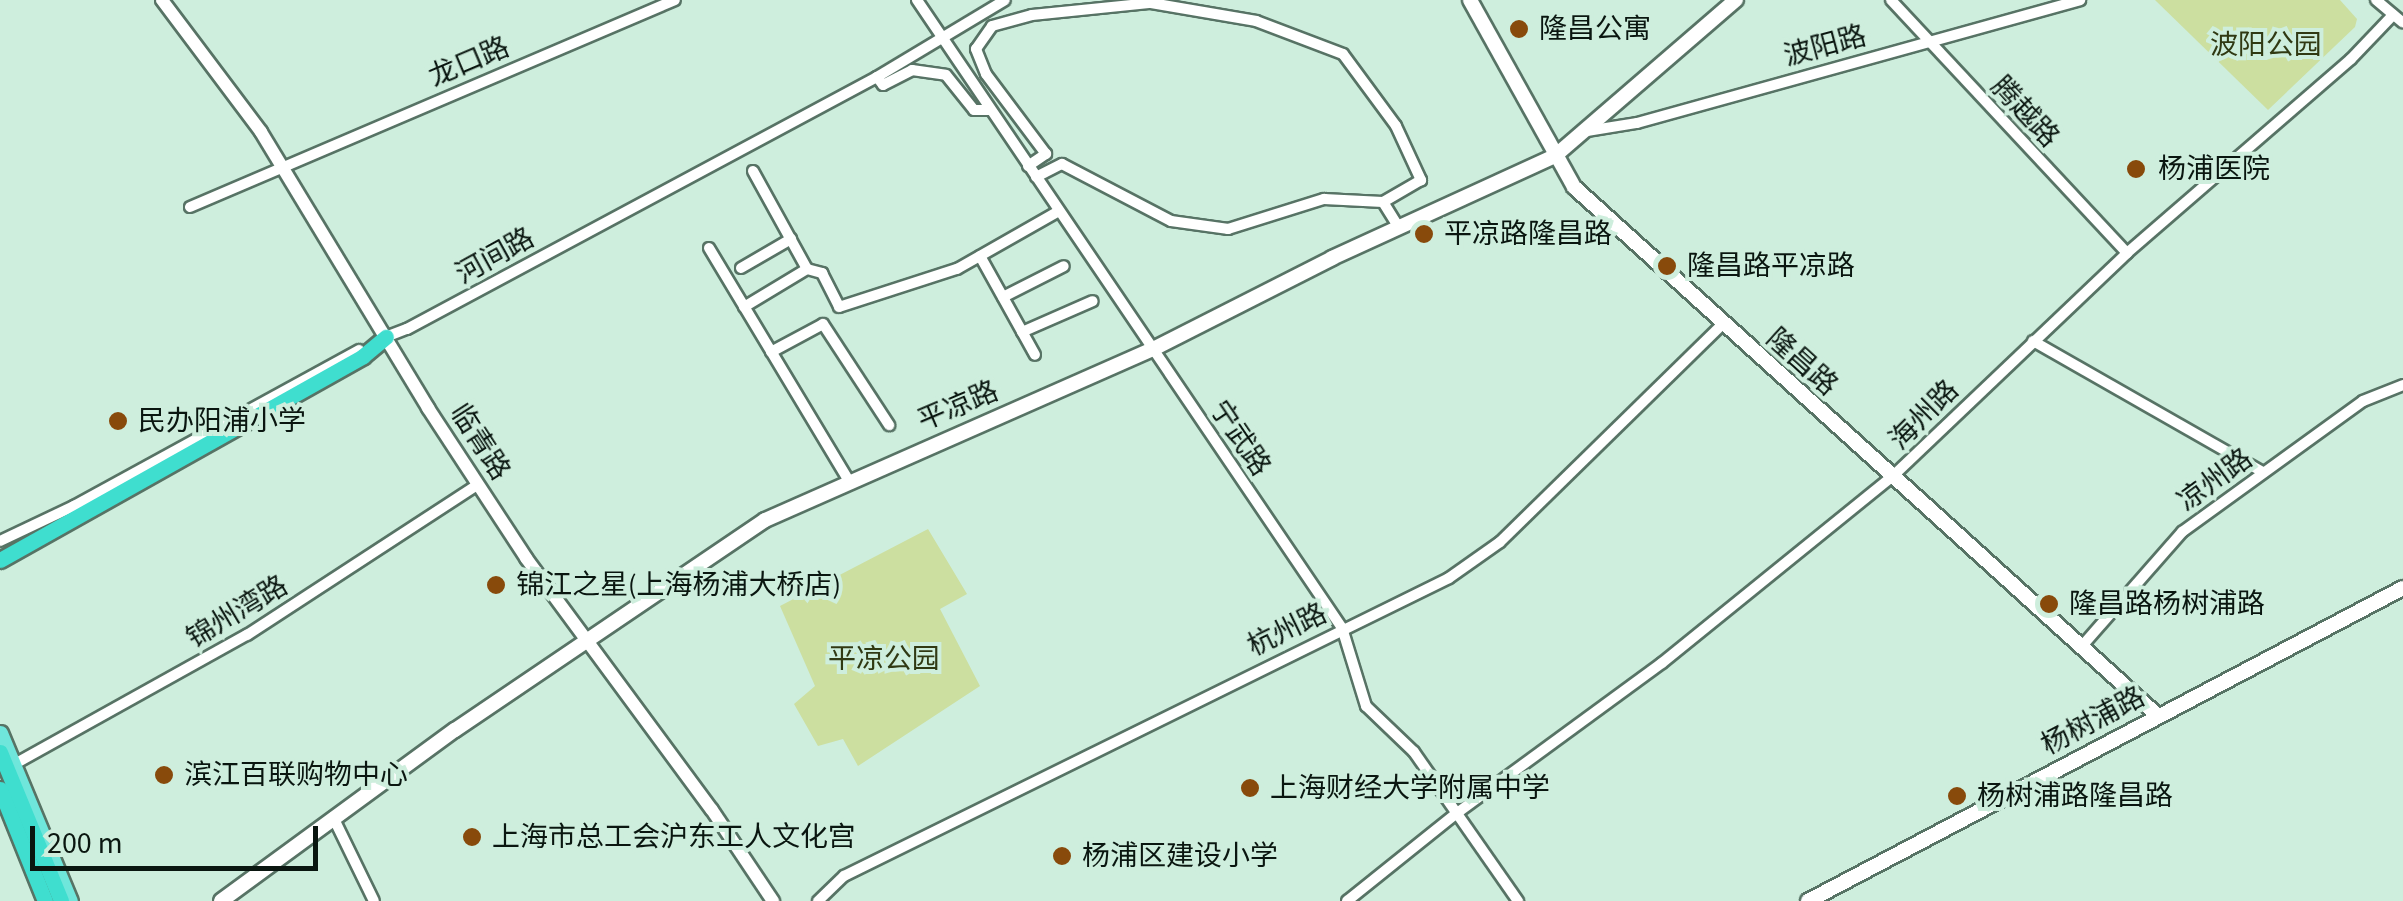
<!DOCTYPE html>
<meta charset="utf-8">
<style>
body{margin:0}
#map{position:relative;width:2403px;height:901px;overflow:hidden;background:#ceeedd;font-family:"Source Sans 3","Noto Sans SC",sans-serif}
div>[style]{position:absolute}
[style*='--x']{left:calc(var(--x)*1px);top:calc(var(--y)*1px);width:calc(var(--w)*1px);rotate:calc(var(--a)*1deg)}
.green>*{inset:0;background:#ccdfa0}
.roads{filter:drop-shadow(2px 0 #577365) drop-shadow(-2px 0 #577365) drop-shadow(0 2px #577365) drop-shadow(0 -2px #577365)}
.minor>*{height:10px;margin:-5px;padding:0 5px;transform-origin:5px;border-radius:5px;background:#fff}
.tertiary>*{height:12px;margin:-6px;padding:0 6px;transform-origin:6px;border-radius:6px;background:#fff}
.secondary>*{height:14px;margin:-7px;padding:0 7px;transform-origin:7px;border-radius:7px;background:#fff}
.primary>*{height:15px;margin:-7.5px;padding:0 7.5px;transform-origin:7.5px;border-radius:7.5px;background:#6fe6db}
.trunk>*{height:15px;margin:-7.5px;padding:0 7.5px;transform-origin:7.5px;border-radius:7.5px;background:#3fdecf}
.dots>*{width:28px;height:28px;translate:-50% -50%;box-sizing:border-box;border:5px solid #ceeedd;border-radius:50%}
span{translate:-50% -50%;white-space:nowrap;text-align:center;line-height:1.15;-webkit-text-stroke:8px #ceeedd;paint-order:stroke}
.poi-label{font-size:28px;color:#0a1610}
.left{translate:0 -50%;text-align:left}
.park-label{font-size:28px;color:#303913}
.street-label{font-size:28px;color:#0a1610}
.scale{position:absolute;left:30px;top:826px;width:288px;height:45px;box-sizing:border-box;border:5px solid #0a1610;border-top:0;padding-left:12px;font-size:30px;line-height:35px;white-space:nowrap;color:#0a1610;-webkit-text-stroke:8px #ceeedd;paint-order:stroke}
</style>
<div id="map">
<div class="green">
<div style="clip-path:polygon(2155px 0,2340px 0,2357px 19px,2355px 27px,2268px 110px)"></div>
<div style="clip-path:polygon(928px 529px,967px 594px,940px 609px,980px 686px,858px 766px,843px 739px,818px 746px,794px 704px,815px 686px,780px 606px)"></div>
</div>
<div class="roads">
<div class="minor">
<div style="--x:917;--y:0;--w:758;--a:55.91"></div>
<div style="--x:1342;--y:628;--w:82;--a:72.9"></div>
<div style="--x:1366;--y:706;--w:66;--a:43.8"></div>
<div style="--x:1414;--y:752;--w:182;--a:55.1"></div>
<div style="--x:1891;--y:0;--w:346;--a:47"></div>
<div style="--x:2376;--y:0;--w:35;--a:40"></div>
<div style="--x:877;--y:77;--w:10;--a:53"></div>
<div style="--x:883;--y:85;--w:33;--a:-27"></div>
<div style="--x:912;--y:70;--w:34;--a:8"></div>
<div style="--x:946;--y:75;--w:45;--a:51.3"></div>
<div style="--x:974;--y:110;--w:16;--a:0"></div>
<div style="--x:1587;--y:131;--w:51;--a:-9.1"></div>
<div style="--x:1637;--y:123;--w:460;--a:-15.5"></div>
<div style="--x:1028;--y:166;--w:22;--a:-34"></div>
<div style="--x:1046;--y:154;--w:100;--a:-126.9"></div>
<div style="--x:986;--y:74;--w:27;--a:-112"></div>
<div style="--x:976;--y:49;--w:28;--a:-55"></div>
<div style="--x:992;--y:26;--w:41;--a:-15.4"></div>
<div style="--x:1032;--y:15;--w:120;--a:-5.8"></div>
<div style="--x:1151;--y:3;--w:107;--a:9.7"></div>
<div style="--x:1256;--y:21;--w:93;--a:20.8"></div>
<div style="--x:1343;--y:54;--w:89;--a:53.6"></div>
<div style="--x:1396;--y:126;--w:60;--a:65.2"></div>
<div style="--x:1421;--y:180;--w:44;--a:149.9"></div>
<div style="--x:753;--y:171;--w:112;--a:61.1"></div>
<div style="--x:807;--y:269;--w:16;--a:15"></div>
<div style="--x:822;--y:273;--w:38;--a:63"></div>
<div style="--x:839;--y:307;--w:124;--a:-17.9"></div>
<div style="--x:957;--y:269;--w:117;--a:-29.6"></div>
<div style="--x:1036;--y:177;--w:29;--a:-27"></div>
<div style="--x:1062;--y:164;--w:123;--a:27.6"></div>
<div style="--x:1171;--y:221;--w:58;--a:8"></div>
<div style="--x:1228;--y:229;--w:101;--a:-17.4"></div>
<div style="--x:1324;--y:199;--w:59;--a:2.9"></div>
<div style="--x:1383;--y:202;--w:31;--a:58"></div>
<div style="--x:190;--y:207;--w:527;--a:-23.11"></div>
<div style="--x:709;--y:248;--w:272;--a:59"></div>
<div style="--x:980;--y:256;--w:113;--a:60.9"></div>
<div style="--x:741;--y:268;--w:58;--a:-30.1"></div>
<div style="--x:1003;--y:297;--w:68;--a:-26.9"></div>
<div style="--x:744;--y:307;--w:74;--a:-31.1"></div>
<div style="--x:1022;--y:332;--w:77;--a:-23.6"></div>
<div style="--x:383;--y:338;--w:26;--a:-21"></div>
<div style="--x:407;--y:329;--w:533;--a:-28.2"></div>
<div style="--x:877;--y:77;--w:149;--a:-31"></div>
<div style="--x:2033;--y:341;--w:265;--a:29.7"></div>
<div style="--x:771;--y:352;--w:59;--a:-28.3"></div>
<div style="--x:823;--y:324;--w:121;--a:56.8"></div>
<div style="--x:0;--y:541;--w:82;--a:-25.3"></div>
<div style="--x:74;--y:506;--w:325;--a:-28.7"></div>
<div style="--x:2082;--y:646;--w:152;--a:-48.7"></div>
<div style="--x:2182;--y:532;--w:223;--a:-35.9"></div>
<div style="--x:2363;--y:401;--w:43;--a:-21.8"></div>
<div style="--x:13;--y:765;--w:268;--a:-29.1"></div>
<div style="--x:247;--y:635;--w:275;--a:-33.1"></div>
<div style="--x:333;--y:817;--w:93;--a:64"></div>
<div style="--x:818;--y:901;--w:36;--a:-44"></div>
<div style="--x:844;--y:876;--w:674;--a:-26.22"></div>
<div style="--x:1449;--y:578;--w:62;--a:-35.2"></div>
<div style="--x:1500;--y:542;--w:312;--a:-44.4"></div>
<div style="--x:1347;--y:901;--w:141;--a:-38.7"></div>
<div style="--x:1457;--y:813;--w:254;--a:-36.2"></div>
<div style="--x:1662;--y:663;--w:297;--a:-39"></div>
<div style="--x:1893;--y:476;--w:323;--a:-43.6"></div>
<div style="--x:2127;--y:253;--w:296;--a:-40.9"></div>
<div style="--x:2351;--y:59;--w:61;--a:-46.3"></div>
</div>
<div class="tertiary">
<div style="--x:162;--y:0;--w:165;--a:53.1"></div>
<div style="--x:261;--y:132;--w:323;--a:58.8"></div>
<div style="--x:428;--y:408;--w:179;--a:56.8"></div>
<div style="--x:526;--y:558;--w:313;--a:53.6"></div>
<div style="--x:712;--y:810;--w:110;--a:56.2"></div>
</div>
<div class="secondary">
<div style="--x:1470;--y:0;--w:214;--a:60.9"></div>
<div style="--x:1574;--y:187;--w:787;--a:42.17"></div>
<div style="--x:221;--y:901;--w:290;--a:-36.2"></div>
<div style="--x:455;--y:730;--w:374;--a:-34.1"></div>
<div style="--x:765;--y:520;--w:424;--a:-23.8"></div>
<div style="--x:1153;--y:349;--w:201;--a:-26.9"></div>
<div style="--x:1332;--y:258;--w:245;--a:-24.6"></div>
<div style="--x:1555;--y:156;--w:239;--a:-40.8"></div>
<div style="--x:1808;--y:901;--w:672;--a:-27.75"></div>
</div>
<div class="primary">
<div style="--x:0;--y:733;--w:182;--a:67.4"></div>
</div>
<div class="trunk">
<div style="--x:0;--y:560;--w:416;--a:-29.3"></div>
<div style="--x:363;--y:356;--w:30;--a:-40"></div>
<div style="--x:0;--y:752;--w:161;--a:67.7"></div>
<div style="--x:0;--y:789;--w:121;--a:68.1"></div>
</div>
</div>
<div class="dots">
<div style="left:1519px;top:29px;background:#884a0b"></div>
<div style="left:2136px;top:169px;background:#884a0b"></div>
<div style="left:1424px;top:234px;background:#884a0b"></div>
<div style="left:1667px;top:266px;background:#884a0b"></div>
<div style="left:118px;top:421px;background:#884a0b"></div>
<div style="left:496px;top:585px;background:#884a0b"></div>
<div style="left:2049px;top:604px;background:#884a0b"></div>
<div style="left:164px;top:775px;background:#884a0b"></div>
<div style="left:1250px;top:788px;background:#884a0b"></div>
<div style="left:1957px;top:796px;background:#884a0b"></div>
<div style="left:472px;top:837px;background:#884a0b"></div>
<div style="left:1062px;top:856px;background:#884a0b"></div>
</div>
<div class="poi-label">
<span class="left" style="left:1539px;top:29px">隆昌公寓</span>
<span class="left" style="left:2158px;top:169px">杨浦医院</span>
<span class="left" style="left:1444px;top:234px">平凉路隆昌路</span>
<span class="left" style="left:1687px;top:266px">隆昌路平凉路</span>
<span class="left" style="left:138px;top:421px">民办阳浦小学</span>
<span class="left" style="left:516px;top:585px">锦江之星(上海杨浦大桥店)</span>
<span class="left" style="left:2069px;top:604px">隆昌路杨树浦路</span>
<span class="left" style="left:184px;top:775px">滨江百联购物中心</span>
<span class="left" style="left:1270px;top:788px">上海财经大学附属中学</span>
<span class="left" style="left:1977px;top:796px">杨树浦路隆昌路</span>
<span class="left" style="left:492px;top:837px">上海市总工会沪东工人文化宫</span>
<span class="left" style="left:1082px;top:856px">杨浦区建设小学</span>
</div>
<div class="park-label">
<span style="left:2266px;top:45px">波阳公园</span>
<span style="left:884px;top:659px">平凉公园</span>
</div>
<div class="street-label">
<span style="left:1825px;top:46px;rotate:-15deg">波阳路</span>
<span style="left:469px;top:62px;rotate:-23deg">龙口路</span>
<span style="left:2025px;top:112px;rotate:47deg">腾越路</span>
<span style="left:495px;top:256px;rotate:-29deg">河间路</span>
<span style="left:1802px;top:362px;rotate:42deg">隆昌路</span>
<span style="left:958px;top:406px;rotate:-23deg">平凉路</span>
<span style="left:1924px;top:415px;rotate:-45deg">海州路</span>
<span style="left:1240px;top:438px;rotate:56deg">宁武路</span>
<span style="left:480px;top:442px;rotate:57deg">临青路</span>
<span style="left:2215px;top:480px;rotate:-36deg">凉州路</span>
<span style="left:237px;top:612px;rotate:-31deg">锦州湾路</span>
<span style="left:1287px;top:630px;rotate:-26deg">杭州路</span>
<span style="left:2093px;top:721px;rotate:-28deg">杨树浦路</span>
</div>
<div class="scale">200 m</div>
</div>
